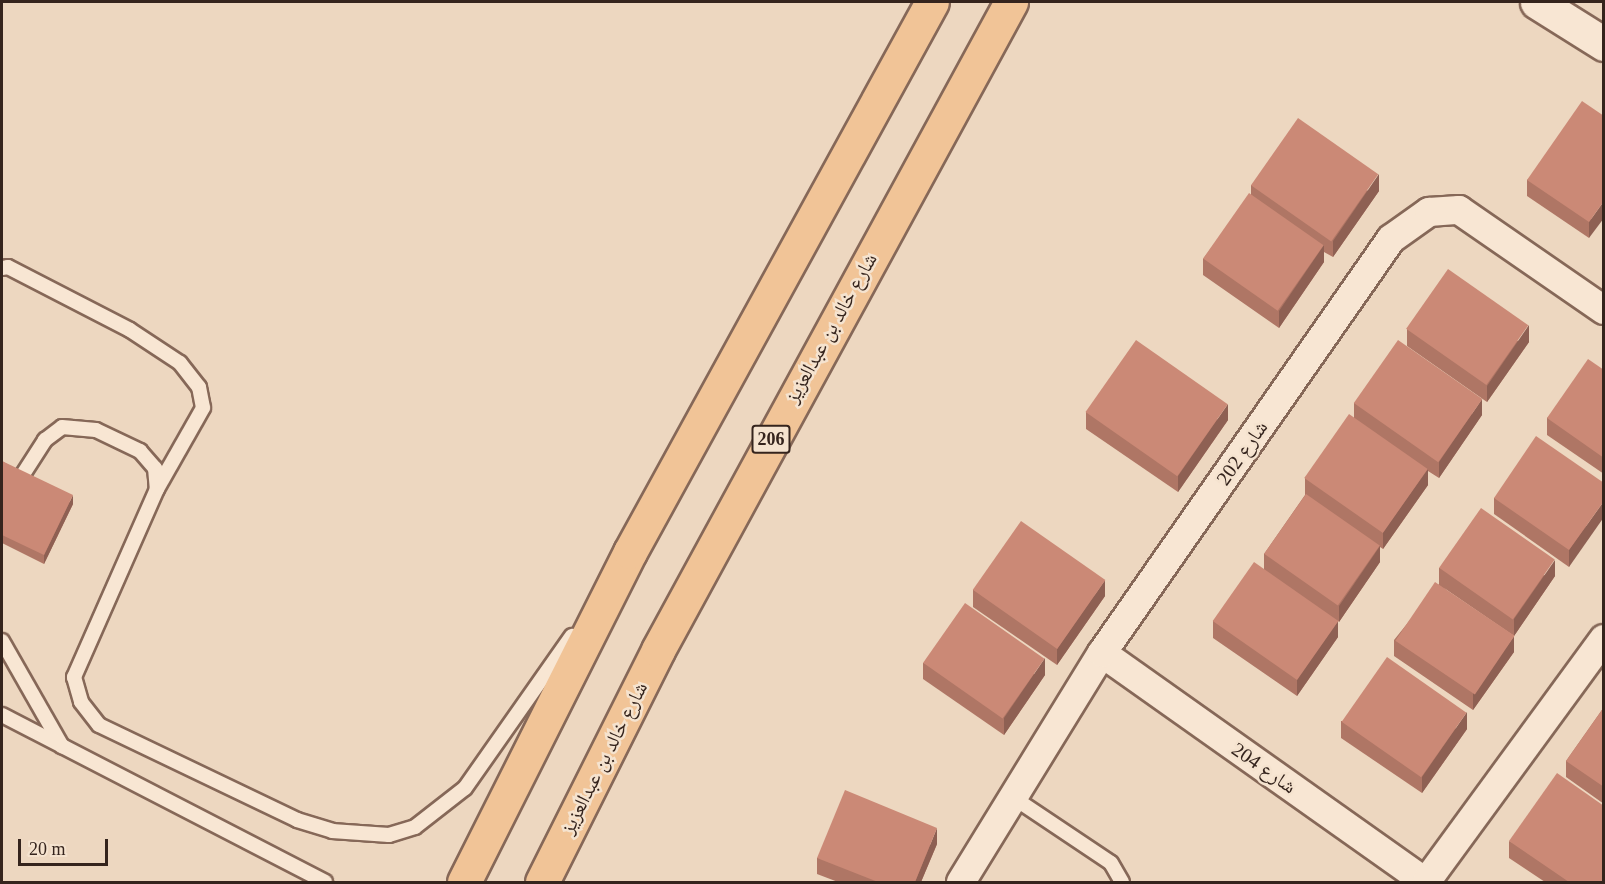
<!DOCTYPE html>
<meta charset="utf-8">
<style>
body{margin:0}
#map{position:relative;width:1605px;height:884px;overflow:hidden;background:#edd7c0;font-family:"Times New Roman","Noto Naskh Arabic",serif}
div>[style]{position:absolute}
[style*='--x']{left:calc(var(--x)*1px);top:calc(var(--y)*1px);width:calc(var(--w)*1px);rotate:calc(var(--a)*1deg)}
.roads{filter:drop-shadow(2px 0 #866858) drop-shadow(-2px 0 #866858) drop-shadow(0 2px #866858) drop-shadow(0 -2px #866858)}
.lane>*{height:14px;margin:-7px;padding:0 7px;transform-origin:7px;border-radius:7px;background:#f8e6d3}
.street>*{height:28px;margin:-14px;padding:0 14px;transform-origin:14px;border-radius:14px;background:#f8e6d3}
.secondary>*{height:33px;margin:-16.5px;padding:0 16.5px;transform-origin:16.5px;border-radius:16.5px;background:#f8e6d3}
.primary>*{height:33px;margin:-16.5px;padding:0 16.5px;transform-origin:16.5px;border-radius:16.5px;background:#f1c497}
.wall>*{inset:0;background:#af7665}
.shaded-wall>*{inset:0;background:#8e6053}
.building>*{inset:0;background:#cb8976;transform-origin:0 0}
span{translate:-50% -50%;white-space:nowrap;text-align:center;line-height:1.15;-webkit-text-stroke:5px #f5e3cf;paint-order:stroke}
.shield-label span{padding:2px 4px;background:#f5e3cf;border:2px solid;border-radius:4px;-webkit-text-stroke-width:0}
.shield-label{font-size:18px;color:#35241d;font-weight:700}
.street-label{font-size:20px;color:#35241d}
.frame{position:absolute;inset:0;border:3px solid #35241d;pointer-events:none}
.scale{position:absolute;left:18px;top:839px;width:90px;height:27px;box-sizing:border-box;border:3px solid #35241d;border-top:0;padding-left:8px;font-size:18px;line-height:21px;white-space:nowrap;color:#35241d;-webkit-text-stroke:4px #f5e3cf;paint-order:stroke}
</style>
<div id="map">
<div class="roads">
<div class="lane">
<div style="--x:2;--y:268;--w:6;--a:-9"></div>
<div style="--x:8;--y:267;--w:137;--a:27.3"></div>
<div style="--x:130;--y:330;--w:60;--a:33.4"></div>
<div style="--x:180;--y:363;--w:31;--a:52"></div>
<div style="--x:199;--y:387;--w:21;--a:79"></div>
<div style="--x:203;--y:408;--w:93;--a:119.6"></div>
<div style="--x:157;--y:489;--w:206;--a:113.8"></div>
<div style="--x:74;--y:677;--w:26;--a:74"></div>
<div style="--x:81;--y:702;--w:29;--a:52"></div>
<div style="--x:99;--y:725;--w:220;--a:25.6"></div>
<div style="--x:297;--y:820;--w:37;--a:17"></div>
<div style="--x:332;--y:831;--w:57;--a:4"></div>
<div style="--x:389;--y:835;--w:27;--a:-17"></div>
<div style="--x:415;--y:827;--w:63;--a:-38"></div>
<div style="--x:465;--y:788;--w:186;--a:-54.9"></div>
<div style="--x:2;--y:507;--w:80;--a:-57.3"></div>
<div style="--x:45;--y:440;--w:21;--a:-37"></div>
<div style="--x:62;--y:427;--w:34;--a:5"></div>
<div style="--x:96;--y:430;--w:49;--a:25.5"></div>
<div style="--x:140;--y:451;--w:23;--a:49"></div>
<div style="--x:155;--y:468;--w:21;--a:85"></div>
<div style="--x:2;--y:641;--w:121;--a:60.3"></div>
<div style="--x:62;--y:746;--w:296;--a:27.3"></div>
<div style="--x:2;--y:715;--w:68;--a:27.3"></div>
<div style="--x:1011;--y:796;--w:120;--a:33.8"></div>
<div style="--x:1111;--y:863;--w:22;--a:60"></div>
</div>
<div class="street">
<div style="--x:1102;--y:653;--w:396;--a:35.3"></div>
<div style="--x:961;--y:882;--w:269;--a:-58.4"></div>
<div style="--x:1102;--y:653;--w:505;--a:-55.08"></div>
<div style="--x:1391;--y:239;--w:47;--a:-35.4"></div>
<div style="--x:1429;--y:212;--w:30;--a:-4"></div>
<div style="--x:1459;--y:210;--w:176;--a:34.6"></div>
<div style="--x:1426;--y:882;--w:301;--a:-53.8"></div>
</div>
<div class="secondary">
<div style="--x:1537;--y:2;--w:79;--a:32.1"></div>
</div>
<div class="primary">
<div style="--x:464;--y:882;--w:369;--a:-63.3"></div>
<div style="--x:630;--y:552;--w:627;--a:-61.23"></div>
<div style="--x:542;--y:882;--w:259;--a:-63.4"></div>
<div style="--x:658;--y:650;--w:738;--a:-61.42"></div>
</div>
</div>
<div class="wall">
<div style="clip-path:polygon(1604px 116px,1589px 238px,1527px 196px,1527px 180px)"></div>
<div style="clip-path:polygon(1251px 185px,1379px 191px,1333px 257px,1324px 252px,1324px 262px,1279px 328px,1203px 275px,1203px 259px,1251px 195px)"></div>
<div style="clip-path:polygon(1407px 329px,1529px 342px,1487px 402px,1407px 346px)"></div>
<div style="clip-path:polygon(1604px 370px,1604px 474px,1547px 435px,1547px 418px)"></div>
<div style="clip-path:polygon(1354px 403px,1482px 415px,1439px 478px,1428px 471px,1428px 485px,1383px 549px,1380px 547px,1380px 562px,1339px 622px,1338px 621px,1338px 637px,1297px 696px,1213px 638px,1213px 621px,1264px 569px,1264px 554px,1305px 495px,1305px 478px,1354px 418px)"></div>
<div style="clip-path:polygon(1086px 412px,1228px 420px,1178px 492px,1086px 429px)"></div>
<div style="clip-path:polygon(2px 461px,73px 504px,44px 564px,2px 543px)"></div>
<div style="clip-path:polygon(1604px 483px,1569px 567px,1494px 514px,1494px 498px)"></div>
<div style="clip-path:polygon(1439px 568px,1555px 576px,1514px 636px,1444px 588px,1514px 652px,1473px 710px,1394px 656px,1394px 640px,1439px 584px)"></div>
<div style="clip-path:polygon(973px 590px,1105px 596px,1057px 665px,973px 607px)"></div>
<div style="clip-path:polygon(923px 663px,1045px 675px,1004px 735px,923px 679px)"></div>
<div style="clip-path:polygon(1604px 707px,1604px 804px,1566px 777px,1566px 761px)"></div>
<div style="clip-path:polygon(1341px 721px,1467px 729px,1422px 793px,1341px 738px)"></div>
<div style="clip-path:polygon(1509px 841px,1604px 882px,1545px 882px,1509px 858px)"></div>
<div style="clip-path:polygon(937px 844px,921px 882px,838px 882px,817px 874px,817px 858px)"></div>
</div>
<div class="shaded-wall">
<div style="clip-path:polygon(1379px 174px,1379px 191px,1333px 257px,1333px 241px)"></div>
<div style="clip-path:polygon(1604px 201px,1604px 218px,1589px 238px,1589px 222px)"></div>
<div style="clip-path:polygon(1324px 245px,1324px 262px,1279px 328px,1279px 311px)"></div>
<div style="clip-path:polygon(1529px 325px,1529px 342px,1487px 402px,1487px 386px)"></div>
<div style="clip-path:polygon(1482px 399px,1482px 415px,1439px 478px,1439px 462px)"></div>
<div style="clip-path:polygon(1228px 404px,1228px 420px,1178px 492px,1178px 476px)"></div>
<div style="clip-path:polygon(1428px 469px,1428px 485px,1383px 549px,1383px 532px)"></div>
<div style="clip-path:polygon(73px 495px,73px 504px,44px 564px,44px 555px)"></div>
<div style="clip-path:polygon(1604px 501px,1604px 517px,1569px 567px,1569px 550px)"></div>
<div style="clip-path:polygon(1380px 546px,1380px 562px,1339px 622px,1339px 606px)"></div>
<div style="clip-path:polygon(1555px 560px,1555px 576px,1514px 636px,1514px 619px)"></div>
<div style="clip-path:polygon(1105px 580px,1105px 596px,1057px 665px,1057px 649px)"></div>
<div style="clip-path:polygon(1338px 621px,1338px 637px,1297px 696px,1297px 679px)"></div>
<div style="clip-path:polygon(1514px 636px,1514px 652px,1473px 710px,1473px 694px)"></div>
<div style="clip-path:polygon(1045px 658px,1045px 675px,1004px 735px,1004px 718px)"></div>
<div style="clip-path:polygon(1467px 712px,1467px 729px,1422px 793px,1422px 777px)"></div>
<div style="clip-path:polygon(937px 828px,937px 844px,921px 882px,915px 882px)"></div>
</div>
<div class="building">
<div style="clip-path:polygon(1582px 101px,1604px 116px,1604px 201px,1589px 222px,1527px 180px)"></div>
<div style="left:1298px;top:118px;width:98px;height:82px;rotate:35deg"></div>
<div style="left:1249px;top:193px;width:91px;height:80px;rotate:35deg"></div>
<div style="left:1448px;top:269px;width:98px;height:73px;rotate:35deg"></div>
<div style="left:1136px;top:340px;width:112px;height:88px;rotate:35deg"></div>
<div style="left:1398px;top:340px;width:103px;height:77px;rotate:35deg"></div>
<div style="clip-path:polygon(1588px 359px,1604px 370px,1604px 458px,1547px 418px)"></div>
<div style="left:1349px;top:414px;width:96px;height:78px;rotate:35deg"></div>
<div style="clip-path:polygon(1536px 436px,1604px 483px,1604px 501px,1569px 550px,1494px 498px)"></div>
<div style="clip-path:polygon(2px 461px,73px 495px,44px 555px,2px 535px)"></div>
<div style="left:1306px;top:494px;width:90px;height:73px;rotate:35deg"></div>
<div style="left:1481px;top:508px;width:90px;height:73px;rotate:35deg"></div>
<div style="left:1021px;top:521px;width:103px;height:84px;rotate:35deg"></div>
<div style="left:1254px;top:562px;width:103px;height:72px;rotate:35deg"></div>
<div style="left:1435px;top:582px;width:96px;height:71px;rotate:34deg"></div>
<div style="left:965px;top:603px;width:97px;height:73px;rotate:35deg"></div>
<div style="left:1387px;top:657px;width:97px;height:79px;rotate:35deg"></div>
<div style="clip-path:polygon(1604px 707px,1604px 787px,1566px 761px)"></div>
<div style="clip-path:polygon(1557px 773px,1604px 806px,1604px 882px,1569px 882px,1509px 841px)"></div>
<div style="clip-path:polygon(845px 790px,937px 828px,915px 882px,878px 882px,817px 858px)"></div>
</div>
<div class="shield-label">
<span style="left:771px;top:439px">206</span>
</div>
<div class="street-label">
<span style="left:831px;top:328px;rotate:-61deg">شارع خالد بن عبدالعزيز</span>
<span style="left:1242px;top:453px;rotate:-55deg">شارع 202</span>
<span style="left:604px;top:758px;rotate:-63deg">شارع خالد بن عبدالعزيز</span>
<span style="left:1264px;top:768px;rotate:35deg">شارع 204</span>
</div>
<div class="frame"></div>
<div class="scale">20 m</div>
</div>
